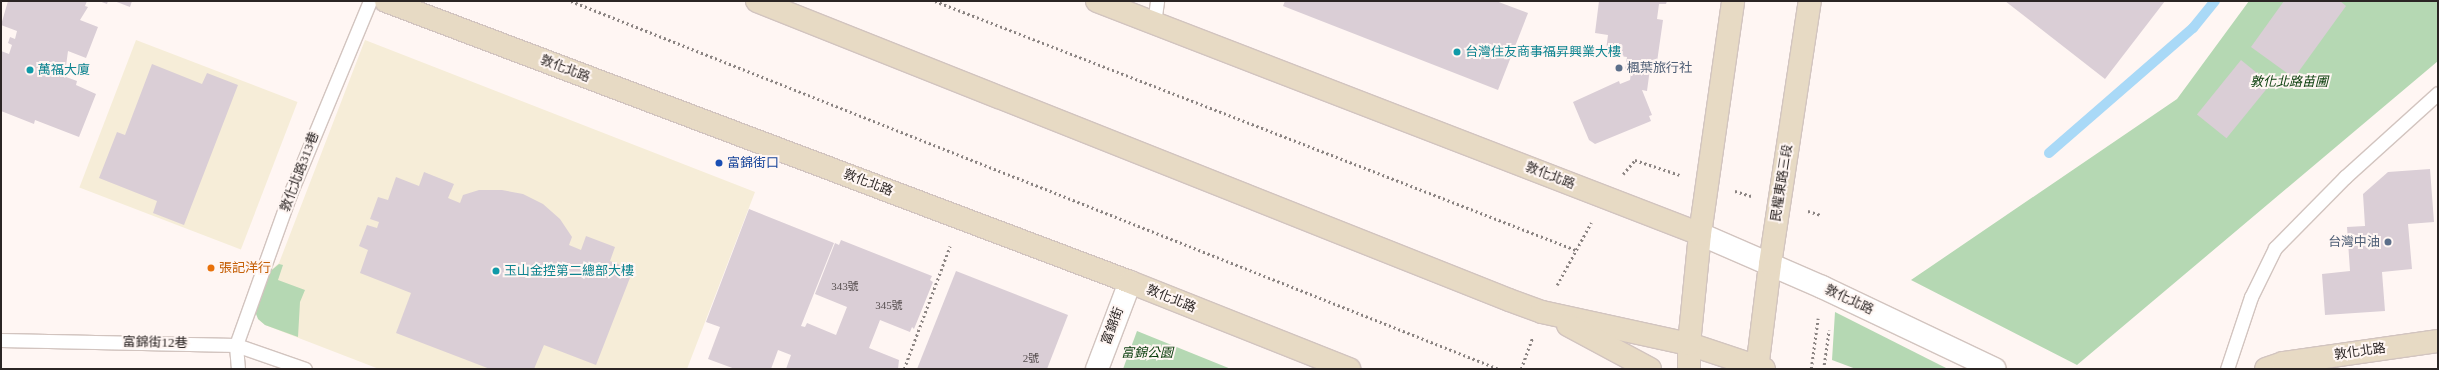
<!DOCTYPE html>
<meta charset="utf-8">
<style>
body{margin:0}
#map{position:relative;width:2439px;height:370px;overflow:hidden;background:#fff6f3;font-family:"Times New Roman","Noto Sans TC",serif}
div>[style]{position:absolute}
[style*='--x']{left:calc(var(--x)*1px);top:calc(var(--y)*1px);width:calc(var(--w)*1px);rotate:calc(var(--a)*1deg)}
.commercial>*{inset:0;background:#f6edd8;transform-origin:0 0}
.green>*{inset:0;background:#b5d8b3}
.stream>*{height:10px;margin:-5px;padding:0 5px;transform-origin:5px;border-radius:5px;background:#a9d9f7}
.building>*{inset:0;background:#daced6;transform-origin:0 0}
.path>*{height:2.5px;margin-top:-1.25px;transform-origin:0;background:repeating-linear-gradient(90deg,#8b8482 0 2px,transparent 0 5px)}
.roads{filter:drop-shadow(1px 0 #d2c4bf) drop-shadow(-1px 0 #d2c4bf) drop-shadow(0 1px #d2c4bf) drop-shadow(0 -1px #d2c4bf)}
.service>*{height:13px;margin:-6.5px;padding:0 6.5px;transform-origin:6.5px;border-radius:6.5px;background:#fff}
.minor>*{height:22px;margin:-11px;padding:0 11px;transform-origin:11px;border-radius:11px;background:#fff}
.secondary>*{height:22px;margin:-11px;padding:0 11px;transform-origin:11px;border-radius:11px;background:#e7dac4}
.dots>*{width:11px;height:11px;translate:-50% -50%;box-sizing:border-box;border:2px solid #fff6f3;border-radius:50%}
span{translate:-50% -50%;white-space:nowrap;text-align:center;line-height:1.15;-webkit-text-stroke:4px #fff6f3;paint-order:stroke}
.number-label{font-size:11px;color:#574f50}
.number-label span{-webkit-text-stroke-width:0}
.culture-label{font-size:13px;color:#0d838f}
.left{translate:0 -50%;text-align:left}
.service-label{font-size:13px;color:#4e5e75}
.right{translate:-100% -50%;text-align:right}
.street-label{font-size:13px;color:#2b2524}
.park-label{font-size:13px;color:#053a07;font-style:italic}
.transit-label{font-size:13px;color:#164399}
.food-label{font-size:13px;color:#c56008}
.frame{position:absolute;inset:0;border:2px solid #2b2524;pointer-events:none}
</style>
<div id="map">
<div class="commercial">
<div style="left:136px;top:40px;width:173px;height:158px;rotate:21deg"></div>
<div style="clip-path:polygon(365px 40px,755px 192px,687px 369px,379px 369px,265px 325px,258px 319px,261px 279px,279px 263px)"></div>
</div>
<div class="green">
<div style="clip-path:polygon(2249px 1px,2438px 1px,2438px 61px,2077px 365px,1911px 280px,2177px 99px)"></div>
<div style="clip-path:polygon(279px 264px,283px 265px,278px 280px,305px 290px,300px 302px,298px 337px,265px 325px,258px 319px,254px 309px,261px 279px)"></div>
<div style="clip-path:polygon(1835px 312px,1948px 369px,1856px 369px,1832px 360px)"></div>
<div style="clip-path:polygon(1137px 331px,1231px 369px,1123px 369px)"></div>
</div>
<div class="stream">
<div style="--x:2049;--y:153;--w:191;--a:-41"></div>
<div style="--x:2193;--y:28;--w:35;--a:-51"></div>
</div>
<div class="building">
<div style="clip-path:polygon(8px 1px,87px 1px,85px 6px,88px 7px,80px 20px,98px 27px,86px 58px,68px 51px,66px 66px,62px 64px,58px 74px,77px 81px,76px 85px,96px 94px,79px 137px,35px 120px,34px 124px,1px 111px,1px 51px,9px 54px,12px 45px,8px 43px,10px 37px,15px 39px,17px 31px,1px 25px)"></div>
<div style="clip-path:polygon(99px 1px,108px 1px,107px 4px)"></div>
<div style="clip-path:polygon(114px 1px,132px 1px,130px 7px)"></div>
<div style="clip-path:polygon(1285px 1px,1496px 1px,1528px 13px,1498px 90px,1283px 6px)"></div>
<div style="clip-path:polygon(1599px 1px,1667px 1px,1666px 4px,1659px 4px,1657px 19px,1663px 20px,1657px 62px,1651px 61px,1647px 91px,1642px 90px,1652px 115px,1649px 116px,1651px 121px,1595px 144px,1589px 140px,1573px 102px,1619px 81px,1620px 84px,1630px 80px,1631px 72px,1625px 70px,1627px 57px,1619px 56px,1620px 52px,1606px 50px,1608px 35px,1595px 33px)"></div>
<div style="clip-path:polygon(2005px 1px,2165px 1px,2105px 79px)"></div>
<div style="clip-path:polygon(2284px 1px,2340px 1px,2346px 6px,2294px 78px,2251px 47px)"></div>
<div style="left:2241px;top:60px;width:38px;height:70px;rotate:39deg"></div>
<div style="clip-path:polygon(152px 64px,202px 84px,207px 73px,238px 85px,184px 225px,153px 213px,157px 201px,99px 178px,117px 132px,125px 135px)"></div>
<div style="clip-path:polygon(2430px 169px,2434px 222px,2408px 224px,2412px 269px,2382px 272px,2385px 311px,2325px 315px,2322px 274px,2350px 271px,2347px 227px,2365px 226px,2363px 194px,2388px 172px)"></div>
<div style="clip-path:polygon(424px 172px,454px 184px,448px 198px,460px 203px,463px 195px,479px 190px,502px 190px,523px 194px,543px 204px,560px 219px,572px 237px,569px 245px,581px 250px,586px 236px,615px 247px,610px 261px,633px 270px,596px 365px,544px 345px,534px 369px,490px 369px,396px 333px,411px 293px,360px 273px,368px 250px,359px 246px,367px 225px,377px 228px,379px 222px,370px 219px,378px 197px,388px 200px,396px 177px,419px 186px)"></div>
<div style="clip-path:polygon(749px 209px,834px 243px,801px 326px,805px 327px,807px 323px,836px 335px,847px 307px,815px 294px,835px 243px,839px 245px,841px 240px,932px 276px,930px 280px,933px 282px,914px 329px,912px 327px,910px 332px,880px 320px,869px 348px,899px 360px,898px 369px,786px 369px,791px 355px,778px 350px,771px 369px,735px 369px,708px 359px,720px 327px,706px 322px)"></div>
<div style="clip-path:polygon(956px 271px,1068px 315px,1047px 369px,917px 369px)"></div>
</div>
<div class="path">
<div style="--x:571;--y:1;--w:998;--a:21.63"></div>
<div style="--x:935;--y:1;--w:688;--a:21.23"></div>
<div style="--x:1623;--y:174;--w:18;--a:-49"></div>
<div style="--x:1635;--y:160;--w:47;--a:18.4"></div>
<div style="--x:1735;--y:191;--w:17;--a:17"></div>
<div style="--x:1808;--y:211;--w:14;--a:17"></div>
<div style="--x:1557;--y:285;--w:71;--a:-61.3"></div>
<div style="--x:1824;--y:365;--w:35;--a:-82"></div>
<div style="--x:904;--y:369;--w:131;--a:-69.5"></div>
<div style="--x:1521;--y:369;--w:33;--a:-70"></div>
<div style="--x:1811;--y:369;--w:51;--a:-82.2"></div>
</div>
<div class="roads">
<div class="service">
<div style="--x:1154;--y:23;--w:22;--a:-82"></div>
<div style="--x:1;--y:340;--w:235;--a:1.2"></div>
<div style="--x:236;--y:345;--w:73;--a:19.2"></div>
<div style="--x:238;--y:369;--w:24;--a:-95"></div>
<div style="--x:236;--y:345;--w:160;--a:-70.3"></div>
<div style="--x:290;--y:194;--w:209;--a:-67.5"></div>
<div style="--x:2227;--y:369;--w:76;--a:-71.6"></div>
<div style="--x:2251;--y:297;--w:55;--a:-63.9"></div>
<div style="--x:2275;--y:248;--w:100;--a:-45.4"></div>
<div style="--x:2345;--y:177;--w:125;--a:-42.1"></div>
</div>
<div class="minor">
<div style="--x:1700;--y:234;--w:133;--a:23.5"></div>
<div style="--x:1822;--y:287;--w:191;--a:25.4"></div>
<div style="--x:1097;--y:369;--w:93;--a:-69.2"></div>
</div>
<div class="secondary">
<div style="--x:386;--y:1;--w:795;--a:20.69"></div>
<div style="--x:1130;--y:282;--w:236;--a:21.7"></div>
<div style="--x:757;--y:1;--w:809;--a:21.68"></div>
<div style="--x:1509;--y:300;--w:35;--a:20"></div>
<div style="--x:1542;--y:312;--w:150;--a:12.3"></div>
<div style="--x:1689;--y:344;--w:79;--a:18.4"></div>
<div style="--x:1097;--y:1;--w:646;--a:21.13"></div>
<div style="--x:1568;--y:325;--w:93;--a:28.2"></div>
<div style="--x:1689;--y:369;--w:25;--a:-90"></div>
<div style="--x:1689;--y:344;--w:111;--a:-84.3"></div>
<div style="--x:1700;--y:234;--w:235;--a:-81.9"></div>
<div style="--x:1757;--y:369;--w:106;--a:-82.9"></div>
<div style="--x:1770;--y:264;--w:266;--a:-81.4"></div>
<div style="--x:2266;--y:369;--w:18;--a:-19"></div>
<div style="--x:2283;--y:363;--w:157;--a:-8.1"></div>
</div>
</div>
<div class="dots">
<div style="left:1457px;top:52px;background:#0f9aa8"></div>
<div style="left:1619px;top:68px;background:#5c6f8a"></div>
<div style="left:30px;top:70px;background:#0f9aa8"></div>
<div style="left:719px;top:163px;background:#1a4fb4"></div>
<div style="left:2388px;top:242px;background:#5c6f8a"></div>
<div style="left:211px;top:268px;background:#e8710a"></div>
<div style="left:496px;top:271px;background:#0f9aa8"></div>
</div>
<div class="number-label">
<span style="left:845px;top:286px">343號</span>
<span style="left:889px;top:305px">345號</span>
<span style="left:1031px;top:358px">2號</span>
</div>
<div class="culture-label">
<span class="left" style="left:1465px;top:52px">台灣住友商事福昇興業大樓</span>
<span class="left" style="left:38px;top:70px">萬福大廈</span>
<span class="left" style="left:504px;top:271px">玉山金控第二總部大樓</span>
</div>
<div class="service-label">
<span class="left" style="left:1627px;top:68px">楓葉旅行社</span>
<span class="right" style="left:2380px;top:242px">台灣中油</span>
</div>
<div class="street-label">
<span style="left:565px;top:69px;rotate:21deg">敦化北路</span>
<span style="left:300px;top:172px;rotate:-69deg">敦化北路313巷</span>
<span style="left:1550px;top:176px;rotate:21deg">敦化北路</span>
<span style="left:868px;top:183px;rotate:21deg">敦化北路</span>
<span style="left:1782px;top:183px;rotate:-81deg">民權東路三段</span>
<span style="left:1171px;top:299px;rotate:22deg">敦化北路</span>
<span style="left:1849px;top:300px;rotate:25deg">敦化北路</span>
<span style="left:1113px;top:326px;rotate:-69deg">富錦街</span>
<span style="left:155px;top:343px;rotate:1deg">富錦街12巷</span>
<span style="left:2360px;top:352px;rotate:-8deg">敦化北路</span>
</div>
<div class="park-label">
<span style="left:2289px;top:82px">敦化北路苗圃</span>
<span style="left:1147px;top:353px">富錦公園</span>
</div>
<div class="transit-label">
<span class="left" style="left:727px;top:163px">富錦街口</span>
</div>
<div class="food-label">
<span class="left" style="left:219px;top:268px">張記洋行</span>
</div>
<div class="frame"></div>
</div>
